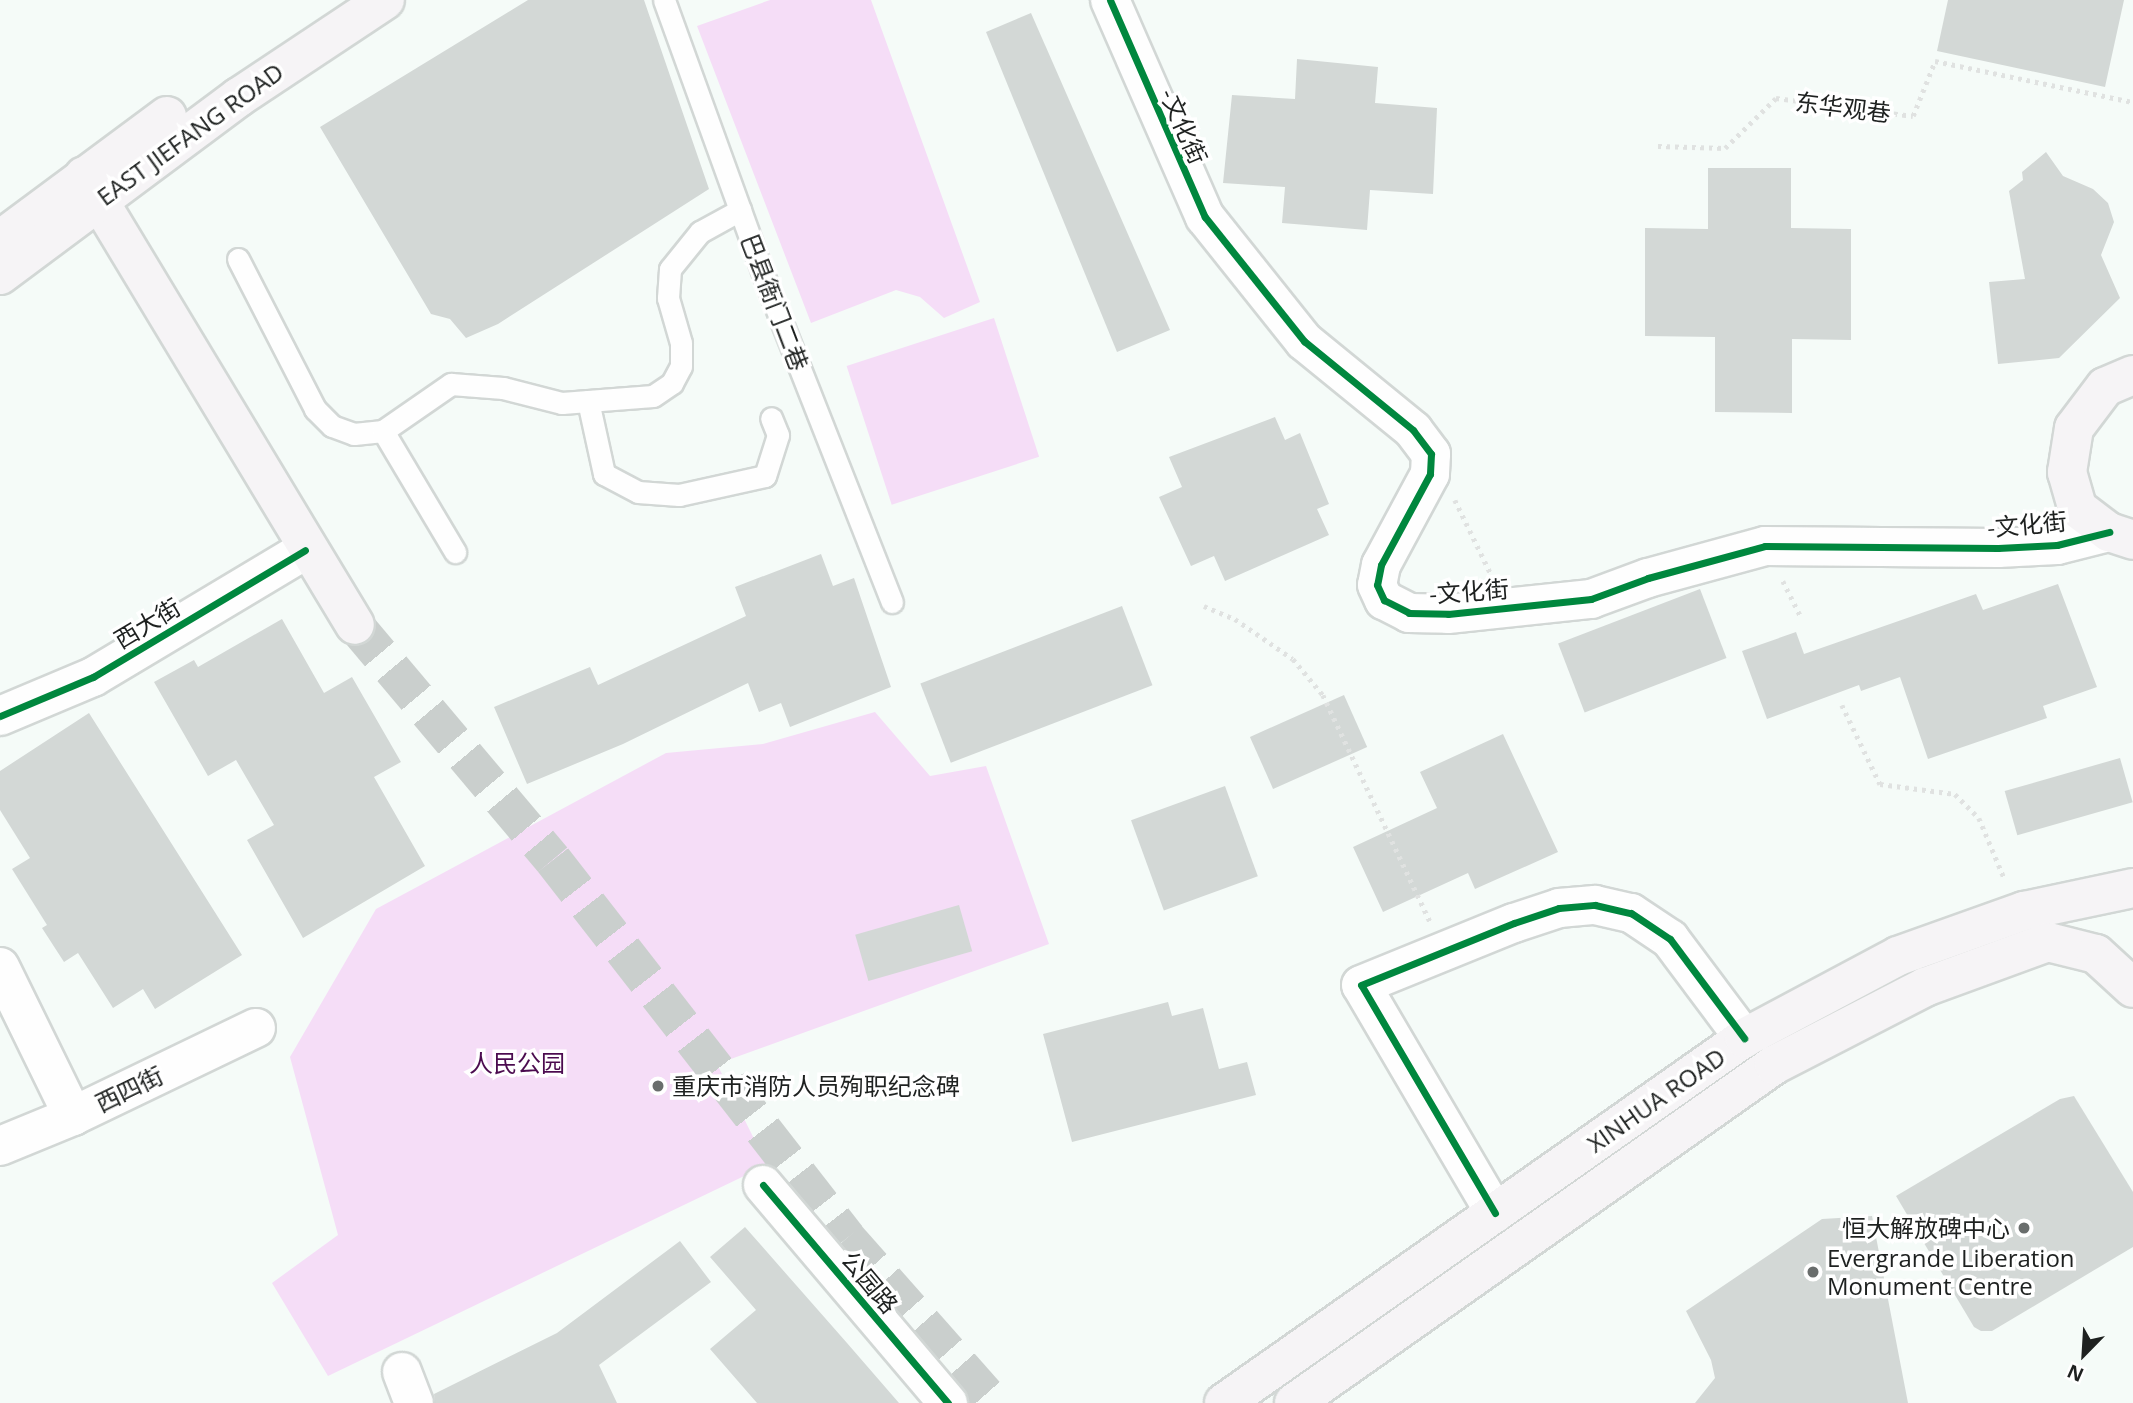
<!DOCTYPE html>
<meta charset="utf-8">
<style>
body{margin:0}
#map{position:relative;width:2133px;height:1403px;overflow:hidden;background:#f5fbf8;font-family:"Open Sans","Noto Sans SC",sans-serif}
div>[style]{position:absolute}
[style*='--x']{left:calc(var(--x)*1px);top:calc(var(--y)*1px);width:calc(var(--w)*1px);rotate:calc(var(--a)*1deg)}
.green>*{inset:0;background:#f5ddf7;transform-origin:0 0}
.building>*{inset:0;background:#d3d8d6;transform-origin:0 0}
.secondary-tunnel>*{height:38px;margin-top:-19px;transform-origin:0;background:repeating-linear-gradient(90deg,#cacfcd 0 38px,transparent 0 57px)}
.path>*{height:4.5px;margin-top:-2.25px;transform-origin:0;background:repeating-linear-gradient(90deg,#e0e2e1 0 3.5px,transparent 0 8.5px)}
.roads{filter:drop-shadow(2px 0 #d2d7d5) drop-shadow(-2px 0 #d2d7d5) drop-shadow(0 2px #d2d7d5) drop-shadow(0 -2px #d2d7d5)}
.lane>*{height:21px;margin:-10.5px;padding:0 10.5px;transform-origin:10.5px;border-radius:10.5px;background:#fefefe}
.street>*{height:38px;margin:-19px;padding:0 19px;transform-origin:19px;border-radius:19px;background:#fefefe}
.secondary>*{height:38px;margin:-19px;padding:0 19px;transform-origin:19px;border-radius:19px;background:#f6f4f6}
.cycleway>*{height:7px;margin:-3.5px;padding:0 3.5px;transform-origin:3.5px;border-radius:3.5px;background:#00873e}
.dots>*{width:19px;height:19px;translate:-50% -50%;box-sizing:border-box;border:4px solid #fff;border-radius:50%}
span{translate:-50% -50%;white-space:nowrap;text-align:center;line-height:1.15;-webkit-text-stroke:7px #fff;paint-order:stroke}
.street-label{font-size:24px;color:#1e2120}
.park-label{font-size:24px;color:#4b0b4f}
.poi-label{font-size:24px;color:#1e2120}
.left{translate:0 -50%;text-align:left}
.right{translate:-100% -50%;text-align:right}
.north{position:absolute;left:2049px;top:1319px;width:70px;height:70px;-webkit-text-stroke:5px #fff;paint-order:stroke;rotate:204deg;font-size:19px;font-weight:700;line-height:28px;text-align:center;color:#1e2120}
.north::after{content:'';display:block;margin:auto;width:24px;height:32px;background:#1e2120;clip-path:polygon(50% 0,100% 100%,50% 72%,0 100%)}
</style>
<div id="map">
<div class="green">
<div style="clip-path:polygon(770px 0,871px 0,980px 302px,944px 318px,920px 297px,896px 290px,811px 323px,697px 26px)"></div>
<div style="left:994px;top:318px;width:146px;height:155px;rotate:72deg"></div>
<div style="clip-path:polygon(875px 712px,930px 776px,986px 766px,1049px 944px,717px 1064px,767px 1165px,328px 1376px,272px 1283px,338px 1235px,290px 1057px,376px 909px,666px 753px,763px 744px)"></div>
</div>
<div class="building">
<div style="clip-path:polygon(528px 0,644px 0,709px 189px,498px 324px,466px 338px,450px 319px,431px 314px,320px 127px)"></div>
<div style="clip-path:polygon(1948px 0,2124px 0,2105px 87px,1937px 51px)"></div>
<div style="clip-path:polygon(1031px 13px,1170px 330px,1117px 352px,986px 32px)"></div>
<div style="clip-path:polygon(1297px 59px,1378px 67px,1375px 103px,1437px 108px,1433px 194px,1370px 190px,1367px 230px,1282px 223px,1285px 187px,1223px 183px,1232px 95px,1295px 99px)"></div>
<div style="clip-path:polygon(2046px 152px,2063px 176px,2093px 189px,2108px 203px,2114px 222px,2101px 255px,2120px 298px,2059px 358px,1998px 364px,1989px 282px,2025px 279px,2009px 191px,2023px 180px,2022px 172px)"></div>
<div style="clip-path:polygon(1708px 168px,1791px 168px,1791px 228px,1851px 229px,1851px 340px,1792px 339px,1792px 413px,1715px 412px,1715px 337px,1645px 336px,1645px 228px,1708px 229px)"></div>
<div style="clip-path:polygon(1275px 417px,1285px 440px,1300px 433px,1329px 504px,1317px 509px,1329px 535px,1225px 581px,1214px 556px,1191px 566px,1159px 497px,1182px 487px,1169px 457px)"></div>
<div style="clip-path:polygon(821px 554px,833px 586px,854px 578px,891px 687px,790px 727px,781px 703px,759px 712px,748px 683px,623px 744px,527px 784px,494px 707px,590px 667px,598px 685px,746px 616px,735px 587px)"></div>
<div style="clip-path:polygon(2058px 584px,2097px 687px,2043px 706px,2047px 718px,1928px 759px,1900px 677px,1861px 691px,1859px 685px,1767px 719px,1742px 651px,1796px 632px,1804px 654px,1976px 594px,1983px 610px)"></div>
<div style="left:1700px;top:589px;width:74px;height:152px;rotate:69deg"></div>
<div style="left:1122px;top:606px;width:85px;height:216px;rotate:69deg"></div>
<div style="clip-path:polygon(282px 619px,324px 693px,352px 677px,401px 762px,374px 777px,425px 866px,303px 938px,247px 840px,274px 825px,236px 760px,208px 776px,154px 682px,194px 660px,198px 667px)"></div>
<div style="left:1344px;top:695px;width:57px;height:103px;rotate:66deg"></div>
<div style="clip-path:polygon(89px 713px,242px 955px,155px 1009px,143px 989px,113px 1008px,78px 953px,64px 962px,42px 928px,47px 925px,12px 869px,30px 858px,0 810px,0 771px)"></div>
<div style="clip-path:polygon(1503px 734px,1558px 852px,1475px 889px,1468px 873px,1383px 912px,1353px 847px,1437px 808px,1420px 772px)"></div>
<div style="left:2120px;top:758px;width:46px;height:120px;rotate:74deg"></div>
<div style="left:1225px;top:786px;width:96px;height:100px;rotate:70deg"></div>
<div style="left:959px;top:905px;width:48px;height:108px;rotate:74deg"></div>
<div style="clip-path:polygon(1168px 1002px,1172px 1016px,1203px 1008px,1219px 1069px,1247px 1062px,1256px 1095px,1072px 1142px,1043px 1034px)"></div>
<div style="clip-path:polygon(2074px 1096px,2133px 1192px,2133px 1247px,1992px 1331px,1981px 1331px,1974px 1327px,1896px 1196px,2060px 1099px)"></div>
<div style="clip-path:polygon(1872px 1216px,1908px 1403px,1695px 1403px,1715px 1378px,1711px 1360px,1686px 1311px,1822px 1219px)"></div>
<div style="clip-path:polygon(745px 1227px,847px 1343px,899px 1403px,757px 1403px,710px 1349px,756px 1310px,710px 1257px)"></div>
<div style="clip-path:polygon(680px 1241px,711px 1282px,599px 1365px,617px 1403px,435px 1403px,434px 1394px,557px 1333px)"></div>
</div>
<div class="secondary-tunnel">
<div style="--x:355;--y:625;--w:307;--a:49.9"></div>
<div style="--x:553;--y:860;--w:479;--a:52.1"></div>
<div style="--x:847;--y:1238;--w:220;--a:48.5"></div>
</div>
<div class="path">
<div style="--x:1658;--y:146;--w:67;--a:1.7"></div>
<div style="--x:1725;--y:148;--w:71;--a:-44.4"></div>
<div style="--x:1776;--y:98;--w:138;--a:7.5"></div>
<div style="--x:1913;--y:116;--w:59;--a:-68.2"></div>
<div style="--x:1935;--y:61;--w:202;--a:11.7"></div>
<div style="--x:1455;--y:500;--w:82;--a:64.1"></div>
<div style="--x:1783;--y:581;--w:40;--a:63.4"></div>
<div style="--x:1204;--y:606;--w:34;--a:23"></div>
<div style="--x:1235;--y:619;--w:70;--a:34.6"></div>
<div style="--x:1293;--y:659;--w:47;--a:50.2"></div>
<div style="--x:1323;--y:695;--w:250;--a:64.7"></div>
<div style="--x:1842;--y:705;--w:88;--a:64.3"></div>
<div style="--x:1880;--y:784;--w:76;--a:7.6"></div>
<div style="--x:1955;--y:794;--w:34;--a:45"></div>
<div style="--x:1979;--y:818;--w:67;--a:67.2"></div>
</div>
<div class="roads">
<div class="lane">
<div style="--x:664;--y:0;--w:314;--a:70.1"></div>
<div style="--x:771;--y:295;--w:330;--a:68.5"></div>
<div style="--x:238;--y:259;--w:169;--a:62.8"></div>
<div style="--x:315;--y:409;--w:24;--a:45"></div>
<div style="--x:332;--y:426;--w:23;--a:20"></div>
<div style="--x:354;--y:434;--w:29;--a:-6"></div>
<div style="--x:383;--y:431;--w:83;--a:-34.7"></div>
<div style="--x:451;--y:384;--w:52;--a:4.4"></div>
<div style="--x:503;--y:388;--w:61;--a:14.3"></div>
<div style="--x:562;--y:403;--w:91;--a:-4.4"></div>
<div style="--x:653;--y:396;--w:23;--a:-34"></div>
<div style="--x:672;--y:383;--w:19;--a:-62"></div>
<div style="--x:681;--y:366;--w:23;--a:-90"></div>
<div style="--x:681;--y:343;--w:47;--a:-106.1"></div>
<div style="--x:668;--y:298;--w:29;--a:-86"></div>
<div style="--x:670;--y:269;--w:48;--a:-51"></div>
<div style="--x:700;--y:232;--w:46;--a:-28.8"></div>
<div style="--x:588;--y:401;--w:75;--a:77.6"></div>
<div style="--x:604;--y:474;--w:38;--a:28"></div>
<div style="--x:638;--y:492;--w:41;--a:4.2"></div>
<div style="--x:679;--y:495;--w:88;--a:-12.5"></div>
<div style="--x:765;--y:476;--w:43;--a:-72.4"></div>
<div style="--x:778;--y:435;--w:18;--a:-112"></div>
<div style="--x:383;--y:431;--w:141;--a:59.2"></div>
</div>
<div class="street">
<div style="--x:1110;--y:0;--w:237;--a:66.4"></div>
<div style="--x:1205;--y:217;--w:159;--a:51.4"></div>
<div style="--x:1304;--y:341;--w:141;--a:39.2"></div>
<div style="--x:1413;--y:430;--w:30;--a:53"></div>
<div style="--x:1431;--y:454;--w:20;--a:93"></div>
<div style="--x:1430;--y:474;--w:103;--a:118.3"></div>
<div style="--x:1381;--y:565;--w:20;--a:101"></div>
<div style="--x:1377;--y:585;--w:17;--a:65"></div>
<div style="--x:1384;--y:600;--w:28;--a:27"></div>
<div style="--x:1409;--y:613;--w:39;--a:1"></div>
<div style="--x:1448;--y:614;--w:144;--a:-6"></div>
<div style="--x:1591;--y:599;--w:61;--a:-20.2"></div>
<div style="--x:1648;--y:578;--w:121;--a:-15.3"></div>
<div style="--x:1765;--y:546;--w:233;--a:0.5"></div>
<div style="--x:1998;--y:548;--w:59;--a:-2.9"></div>
<div style="--x:2057;--y:545;--w:54;--a:-14"></div>
<div style="--x:0;--y:716;--w:101;--a:-22.8"></div>
<div style="--x:93;--y:677;--w:247;--a:-30.9"></div>
<div style="--x:0;--y:967;--w:166;--a:63.9"></div>
<div style="--x:0;--y:1146;--w:79;--a:-22.3"></div>
<div style="--x:73;--y:1116;--w:203;--a:-25.7"></div>
<div style="--x:763;--y:1185;--w:286;--a:49.7"></div>
<div style="--x:1495;--y:1213;--w:264;--a:-120.4"></div>
<div style="--x:1361;--y:985;--w:165;--a:-22.1"></div>
<div style="--x:1514;--y:923;--w:47;--a:-18.4"></div>
<div style="--x:1559;--y:908;--w:36;--a:-5"></div>
<div style="--x:1595;--y:905;--w:37;--a:13"></div>
<div style="--x:1631;--y:913;--w:47;--a:33.7"></div>
<div style="--x:1670;--y:939;--w:124;--a:53.2"></div>
<div style="--x:402;--y:1372;--w:33;--a:69"></div>
</div>
<div class="secondary">
<div style="--x:84;--y:176;--w:524;--a:58.89"></div>
<div style="--x:0;--y:240;--w:208;--a:-36.6"></div>
<div style="--x:0;--y:275;--w:298;--a:-36.7"></div>
<div style="--x:239;--y:97;--w:175;--a:-33.6"></div>
<div style="--x:2133;--y:375;--w:30;--a:157"></div>
<div style="--x:2105;--y:387;--w:51;--a:127.1"></div>
<div style="--x:2074;--y:428;--w:45;--a:99"></div>
<div style="--x:2067;--y:472;--w:37;--a:74"></div>
<div style="--x:2077;--y:508;--w:40;--a:37"></div>
<div style="--x:2109;--y:532;--w:25;--a:18"></div>
<div style="--x:1224;--y:1403;--w:635;--a:-35.07"></div>
<div style="--x:1744;--y:1038;--w:174;--a:-28"></div>
<div style="--x:1898;--y:956;--w:134;--a:-19.7"></div>
<div style="--x:2024;--y:911;--w:111;--a:-11.9"></div>
<div style="--x:1294;--y:1403;--w:587;--a:-35.15"></div>
<div style="--x:1774;--y:1065;--w:170;--a:-27.3"></div>
<div style="--x:1925;--y:987;--w:131;--a:-20.1"></div>
<div style="--x:2048;--y:942;--w:49;--a:14"></div>
<div style="--x:2096;--y:954;--w:50;--a:42.6"></div>
</div>
</div>
<div class="cycleway">
<div style="--x:1110;--y:0;--w:237;--a:66.4"></div>
<div style="--x:1205;--y:217;--w:159;--a:51.4"></div>
<div style="--x:1304;--y:341;--w:141;--a:39.2"></div>
<div style="--x:1413;--y:430;--w:30;--a:53"></div>
<div style="--x:1431;--y:454;--w:20;--a:93"></div>
<div style="--x:1430;--y:474;--w:103;--a:118.3"></div>
<div style="--x:1381;--y:565;--w:20;--a:101"></div>
<div style="--x:1377;--y:585;--w:17;--a:65"></div>
<div style="--x:1384;--y:600;--w:28;--a:27"></div>
<div style="--x:1409;--y:613;--w:39;--a:1"></div>
<div style="--x:1448;--y:614;--w:144;--a:-6"></div>
<div style="--x:1591;--y:599;--w:61;--a:-20.2"></div>
<div style="--x:1648;--y:578;--w:121;--a:-15.3"></div>
<div style="--x:1765;--y:546;--w:233;--a:0.5"></div>
<div style="--x:1998;--y:548;--w:59;--a:-2.9"></div>
<div style="--x:2057;--y:545;--w:54;--a:-14"></div>
<div style="--x:0;--y:716;--w:101;--a:-22.8"></div>
<div style="--x:93;--y:677;--w:247;--a:-30.9"></div>
<div style="--x:763;--y:1185;--w:286;--a:49.7"></div>
<div style="--x:1495;--y:1213;--w:264;--a:-120.4"></div>
<div style="--x:1361;--y:985;--w:165;--a:-22.1"></div>
<div style="--x:1514;--y:923;--w:47;--a:-18.4"></div>
<div style="--x:1559;--y:908;--w:36;--a:-5"></div>
<div style="--x:1595;--y:905;--w:37;--a:13"></div>
<div style="--x:1631;--y:913;--w:47;--a:33.7"></div>
<div style="--x:1670;--y:939;--w:124;--a:53.2"></div>
</div>
<div class="dots">
<div style="left:658px;top:1086px;background:#696d6c"></div>
<div style="left:2024px;top:1228px;background:#696d6c"></div>
<div style="left:1813px;top:1272px;background:#696d6c"></div>
</div>
<div class="street-label">
<span style="left:1843px;top:107px;rotate:7deg">东华观巷</span>
<span style="left:1184px;top:126px;rotate:66deg">-文化街</span>
<span style="left:190px;top:134px;rotate:-36deg">EAST JIEFANG ROAD</span>
<span style="left:775px;top:302px;rotate:69deg">巴县衙门二巷</span>
<span style="left:2027px;top:524px;rotate:-5deg">-文化街</span>
<span style="left:1469px;top:591px;rotate:-4deg">-文化街</span>
<span style="left:147px;top:623px;rotate:-31deg">西大街</span>
<span style="left:129px;top:1089px;rotate:-26deg">西四街</span>
<span style="left:1656px;top:1100px;rotate:-35deg">XINHUA ROAD</span>
<span style="left:870px;top:1282px;rotate:50deg">公园路</span>
</div>
<div class="park-label">
<span style="left:517px;top:1063px">人民公园</span>
</div>
<div class="poi-label">
<span class="left" style="left:672px;top:1086px">重庆市消防人员殉职纪念碑</span>
<span class="right" style="left:2010px;top:1228px">恒大解放碑中心</span>
<span class="left" style="left:1827px;top:1272px">Evergrande Liberation<br>Monument Centre</span>
</div>
<div class="north">N</div>
</div>
